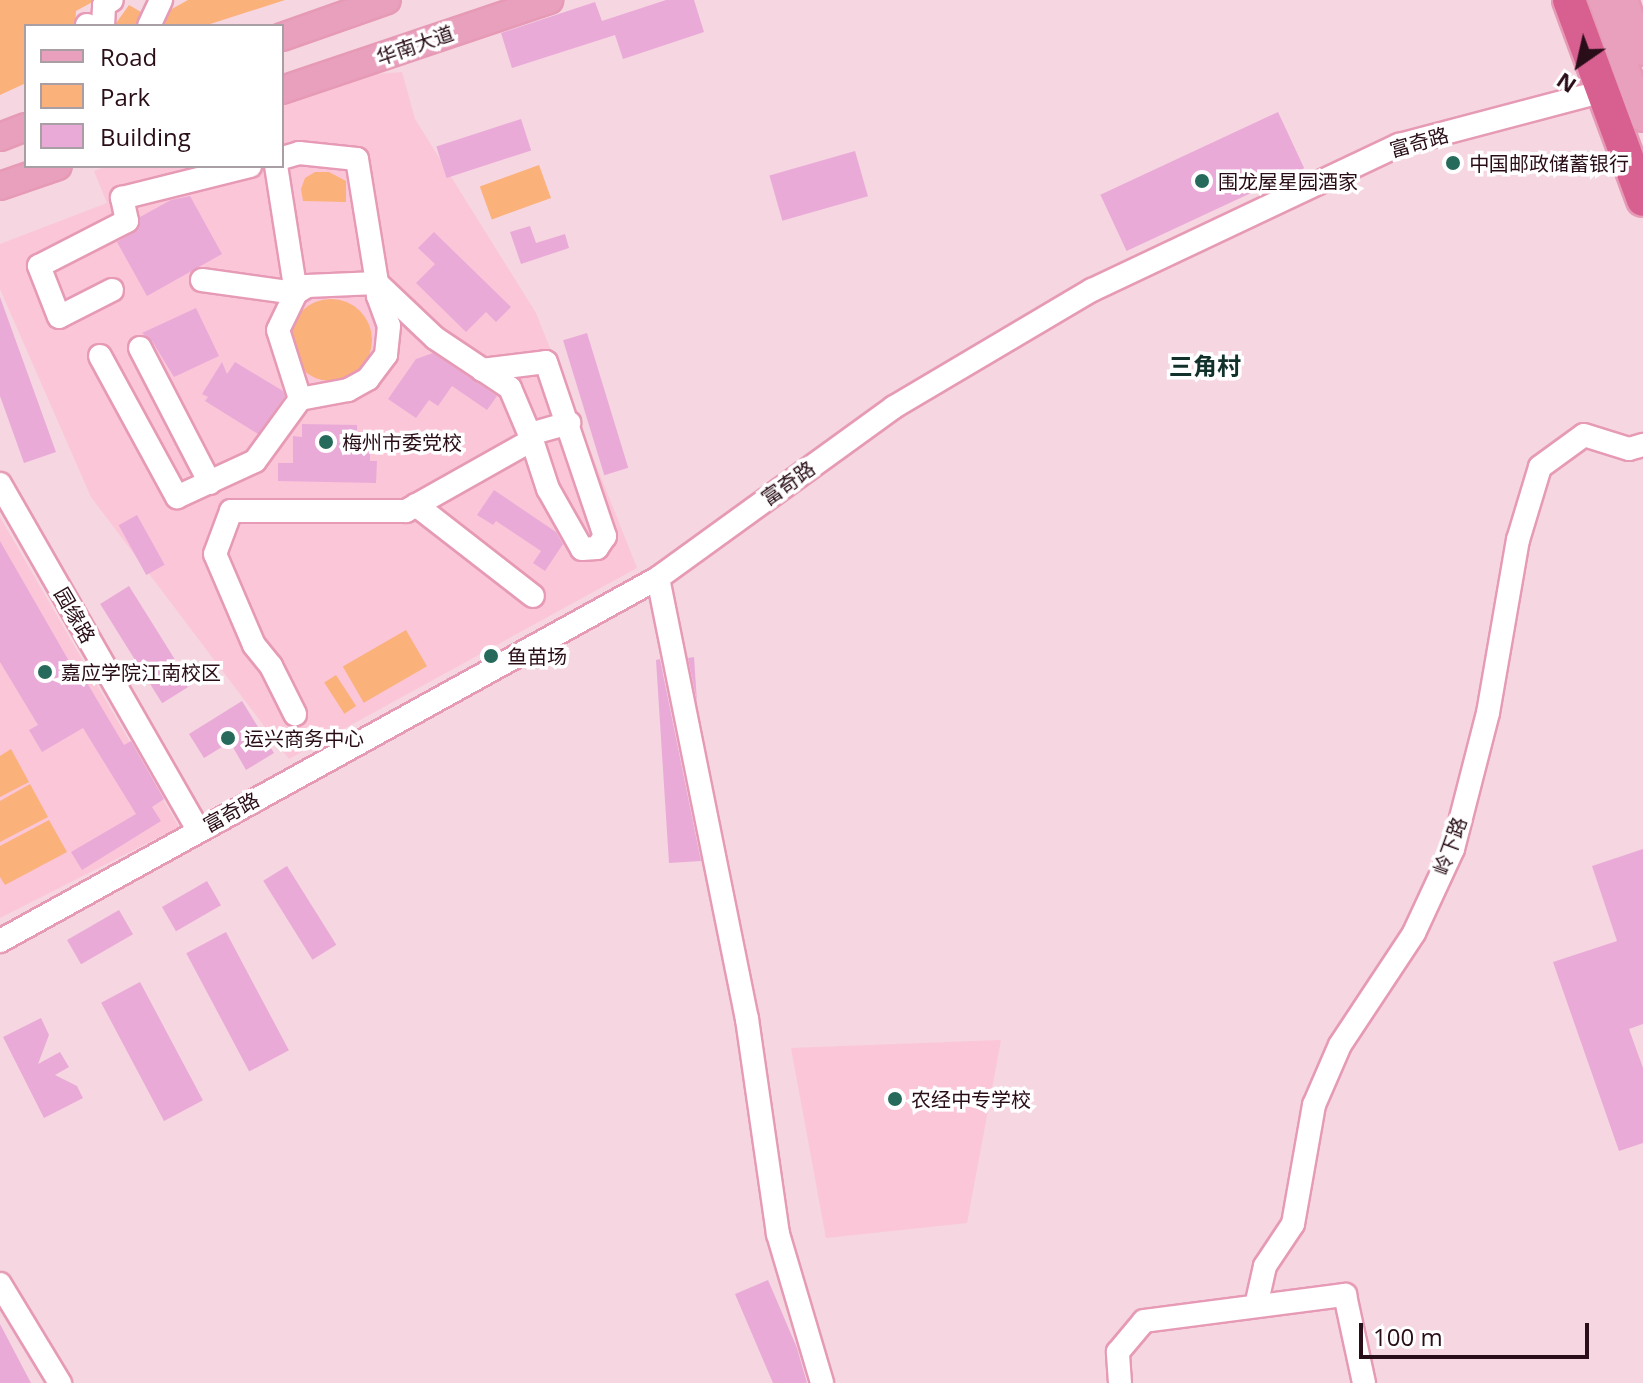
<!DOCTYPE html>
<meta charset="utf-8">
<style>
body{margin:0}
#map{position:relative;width:1643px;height:1383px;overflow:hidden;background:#f6d6e0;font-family:"Open Sans","Noto Sans SC",sans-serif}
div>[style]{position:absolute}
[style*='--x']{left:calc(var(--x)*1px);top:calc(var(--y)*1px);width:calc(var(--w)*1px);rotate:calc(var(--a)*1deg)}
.built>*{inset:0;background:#fbc6d8}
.green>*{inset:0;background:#fbb17a;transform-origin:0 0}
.round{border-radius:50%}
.building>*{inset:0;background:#eaaad8;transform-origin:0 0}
.roads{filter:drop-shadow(2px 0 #e69ab5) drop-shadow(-2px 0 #e69ab5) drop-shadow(0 2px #e69ab5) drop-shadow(0 -2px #e69ab5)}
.minor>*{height:22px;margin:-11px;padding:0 11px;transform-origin:11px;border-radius:11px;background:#fff}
.major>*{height:26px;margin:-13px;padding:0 13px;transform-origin:13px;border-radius:13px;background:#e8a0bd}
.highway>*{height:32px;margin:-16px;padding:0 16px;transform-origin:16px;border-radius:16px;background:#d86091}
.dots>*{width:22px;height:22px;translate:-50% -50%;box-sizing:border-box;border:4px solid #fff;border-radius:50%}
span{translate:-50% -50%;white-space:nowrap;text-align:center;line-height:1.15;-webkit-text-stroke:7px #fff;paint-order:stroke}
.street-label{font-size:20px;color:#290d18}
.poi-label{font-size:20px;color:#290d18}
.left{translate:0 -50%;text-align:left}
.quarter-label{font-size:24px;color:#11312a;font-weight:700}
.legend{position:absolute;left:24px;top:24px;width:260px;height:144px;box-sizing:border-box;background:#fff;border:2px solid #a99ea3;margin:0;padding:10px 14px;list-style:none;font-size:24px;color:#290d18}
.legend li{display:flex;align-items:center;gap:16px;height:40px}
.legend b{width:40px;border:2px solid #a99ea3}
.north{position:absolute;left:1539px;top:24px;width:80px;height:80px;-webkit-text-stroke:6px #fff;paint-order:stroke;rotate:214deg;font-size:22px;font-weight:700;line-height:32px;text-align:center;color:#290d18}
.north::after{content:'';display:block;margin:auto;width:28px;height:36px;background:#290d18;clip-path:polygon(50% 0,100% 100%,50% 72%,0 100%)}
.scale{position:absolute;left:1359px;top:1323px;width:230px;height:36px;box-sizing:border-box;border:4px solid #290d18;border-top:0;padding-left:10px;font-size:24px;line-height:28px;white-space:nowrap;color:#290d18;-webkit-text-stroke:6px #fff;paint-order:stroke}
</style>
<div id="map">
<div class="built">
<div style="clip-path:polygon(402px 72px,415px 119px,536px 313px,637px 568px,289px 759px,91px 497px,0 289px,0 244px,107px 203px,94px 171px,107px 166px,282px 166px,282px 87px,296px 81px)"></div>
<div style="clip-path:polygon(0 517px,179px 827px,0 918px)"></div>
<div style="clip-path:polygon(1001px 1040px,967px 1223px,826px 1238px,791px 1048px)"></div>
</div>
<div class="green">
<div style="clip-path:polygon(0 0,96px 0,76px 11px,75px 26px,26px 26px,26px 83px,0 95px)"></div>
<div style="clip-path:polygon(188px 0,285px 0,204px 26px,160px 26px,170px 10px)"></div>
<div style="clip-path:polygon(129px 5px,141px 12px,139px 26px,114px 26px)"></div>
<div style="left:539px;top:165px;width:35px;height:63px;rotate:70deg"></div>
<div style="clip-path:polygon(315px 172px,329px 172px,346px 181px,346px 202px,303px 201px,301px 189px,305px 178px)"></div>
<div class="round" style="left:290px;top:299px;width:82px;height:82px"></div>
<div style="left:406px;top:630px;width:42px;height:73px;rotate:60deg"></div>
<div style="left:336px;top:675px;width:37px;height:14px;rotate:57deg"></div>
<div style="clip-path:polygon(11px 749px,29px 782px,0 797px,0 756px)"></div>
<div style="clip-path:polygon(30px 784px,48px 817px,0 842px,0 801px)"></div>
<div style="clip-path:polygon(49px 820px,67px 852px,5px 885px,0 877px,0 846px)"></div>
</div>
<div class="building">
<div style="clip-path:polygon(666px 0,694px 0,704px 32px,623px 59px,615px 35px,512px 68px,501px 33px,595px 2px,602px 21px)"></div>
<div style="left:1278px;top:112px;width:62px;height:196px;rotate:65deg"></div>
<div style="left:521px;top:119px;width:33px;height:89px;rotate:72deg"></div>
<div style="left:855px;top:151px;width:47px;height:89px;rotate:74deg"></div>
<div style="clip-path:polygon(190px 196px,222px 254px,147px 296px,117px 242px,138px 230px,140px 217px,171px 200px)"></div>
<div style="clip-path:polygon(530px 226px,536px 243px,565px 234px,569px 248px,521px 264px,510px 232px)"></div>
<div style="clip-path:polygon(434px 232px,511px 307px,496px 322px,486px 312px,466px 332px,416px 283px,435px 264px,418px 248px)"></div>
<div style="clip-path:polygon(0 297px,56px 452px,24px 463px,0 396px)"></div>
<div style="clip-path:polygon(196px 308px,219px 356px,174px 377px,152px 341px,142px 333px)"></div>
<div style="left:587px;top:333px;width:141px;height:25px;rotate:73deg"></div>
<div style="clip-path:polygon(433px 353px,497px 396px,487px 410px,452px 386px,438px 406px,429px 400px,416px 418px,388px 399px,416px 359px)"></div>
<div style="clip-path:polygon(222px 362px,227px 374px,235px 362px,283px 391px,285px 396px,258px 434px,205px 401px,208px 397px,202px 394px)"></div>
<div style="clip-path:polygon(302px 424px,357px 425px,357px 435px,370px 435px,370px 461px,377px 461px,376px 483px,278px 481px,278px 463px,293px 463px,293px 436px,302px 437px)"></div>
<div style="clip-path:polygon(494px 490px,556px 532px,563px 544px,545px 571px,533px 563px,541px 551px,496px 521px,493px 525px,477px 515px)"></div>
<div style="left:137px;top:515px;width:57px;height:21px;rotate:61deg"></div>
<div style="clip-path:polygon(0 541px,73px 668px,77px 666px,124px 745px,131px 741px,164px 799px,152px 807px,161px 821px,82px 870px,71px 852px,136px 814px,83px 728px,42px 752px,29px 730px,38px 725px,0 662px)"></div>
<div style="left:129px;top:586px;width:117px;height:34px;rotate:58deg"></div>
<div style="clip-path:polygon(694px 657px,697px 702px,688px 658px)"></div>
<div style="clip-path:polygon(660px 659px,701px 861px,669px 863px,656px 660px)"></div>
<div style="clip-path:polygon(242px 701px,274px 753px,246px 770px,230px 742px,204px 758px,189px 734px)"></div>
<div style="clip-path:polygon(1643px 849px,1643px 1024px,1629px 1029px,1643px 1068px,1643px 1143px,1619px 1151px,1553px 962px,1617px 941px,1592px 866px)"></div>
<div style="left:287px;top:866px;width:93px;height:28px;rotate:58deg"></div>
<div style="left:207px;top:881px;width:28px;height:52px;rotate:60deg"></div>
<div style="left:119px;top:910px;width:28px;height:60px;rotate:60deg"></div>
<div style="left:226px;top:932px;width:134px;height:45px;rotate:62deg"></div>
<div style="left:140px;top:982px;width:134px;height:44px;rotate:62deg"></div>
<div style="clip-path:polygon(41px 1018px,49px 1035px,38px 1064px,60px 1052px,69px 1067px,55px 1075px,77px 1086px,83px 1098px,44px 1118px,3px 1037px)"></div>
<div style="clip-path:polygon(768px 1280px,797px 1348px,807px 1383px,773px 1383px,735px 1294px)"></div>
<div style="clip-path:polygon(0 1324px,31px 1383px,0 1383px)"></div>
</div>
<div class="roads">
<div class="minor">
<div style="--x:87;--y:25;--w:1;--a:90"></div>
<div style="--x:103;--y:26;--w:21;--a:-87"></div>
<div style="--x:104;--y:5;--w:9;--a:-32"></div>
<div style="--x:149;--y:26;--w:29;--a:-65"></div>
<div style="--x:282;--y:158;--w:18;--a:-16"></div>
<div style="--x:299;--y:153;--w:58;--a:5.9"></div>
<div style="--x:357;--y:159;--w:126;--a:80.8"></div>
<div style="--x:377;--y:283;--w:80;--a:43.5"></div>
<div style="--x:435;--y:338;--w:90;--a:33.7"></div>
<div style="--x:510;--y:388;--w:56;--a:67.1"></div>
<div style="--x:532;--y:440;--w:145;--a:150.6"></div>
<div style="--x:406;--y:511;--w:175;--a:180"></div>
<div style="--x:231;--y:511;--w:46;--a:110.4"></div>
<div style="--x:215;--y:554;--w:99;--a:66.8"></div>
<div style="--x:254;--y:645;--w:27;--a:51"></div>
<div style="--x:271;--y:666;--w:54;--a:63.4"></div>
<div style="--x:202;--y:280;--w:95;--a:7.9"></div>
<div style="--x:296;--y:293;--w:13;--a:-32"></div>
<div style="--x:307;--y:286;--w:70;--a:-2.5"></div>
<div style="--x:377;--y:283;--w:13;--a:86"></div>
<div style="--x:378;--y:296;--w:32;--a:70"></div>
<div style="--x:389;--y:326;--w:29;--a:96"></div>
<div style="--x:386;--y:355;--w:30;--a:127"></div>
<div style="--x:368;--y:379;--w:23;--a:151"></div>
<div style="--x:348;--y:390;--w:49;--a:169.4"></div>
<div style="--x:112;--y:290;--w:59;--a:153"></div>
<div style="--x:59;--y:317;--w:55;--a:-111.4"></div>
<div style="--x:39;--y:266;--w:99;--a:-27.1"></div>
<div style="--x:127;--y:221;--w:24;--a:-102"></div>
<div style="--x:122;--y:198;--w:132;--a:-14"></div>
<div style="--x:140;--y:348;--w:152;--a:62.6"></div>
<div style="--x:100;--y:356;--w:161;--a:61.4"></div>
<div style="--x:177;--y:497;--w:86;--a:-24.8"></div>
<div style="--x:255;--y:461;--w:77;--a:-54"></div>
<div style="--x:300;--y:399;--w:72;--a:-107.7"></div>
<div style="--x:278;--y:330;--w:41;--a:-64.1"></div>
<div style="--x:296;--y:293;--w:129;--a:-98.9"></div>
<div style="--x:482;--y:370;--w:64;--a:-7.1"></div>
<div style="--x:546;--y:362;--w:184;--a:71.3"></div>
<div style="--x:605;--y:536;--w:14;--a:124"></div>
<div style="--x:597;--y:548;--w:15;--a:176"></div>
<div style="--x:582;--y:549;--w:69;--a:-119.5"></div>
<div style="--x:548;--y:489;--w:52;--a:-108.1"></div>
<div style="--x:530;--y:434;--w:41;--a:-15.8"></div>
<div style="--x:0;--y:484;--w:399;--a:60.2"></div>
<div style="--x:416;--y:505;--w:148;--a:37.9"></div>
<div style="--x:658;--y:578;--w:450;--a:78.6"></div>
<div style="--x:747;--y:1019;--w:217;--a:81.8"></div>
<div style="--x:778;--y:1234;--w:155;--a:73.5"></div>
<div style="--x:0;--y:941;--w:751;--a:-28.88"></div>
<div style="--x:658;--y:578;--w:291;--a:-35.9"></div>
<div style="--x:894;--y:407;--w:230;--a:-30.6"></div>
<div style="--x:1092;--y:290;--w:340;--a:-25.3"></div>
<div style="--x:1399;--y:145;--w:212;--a:-14.8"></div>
<div style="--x:0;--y:1284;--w:116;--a:58.8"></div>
<div style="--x:1256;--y:1306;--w:41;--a:-77.3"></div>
<div style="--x:1265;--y:1266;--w:50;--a:-56.3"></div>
<div style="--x:1293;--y:1224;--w:121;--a:-80"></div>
<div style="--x:1314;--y:1105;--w:65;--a:-66.6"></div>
<div style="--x:1340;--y:1045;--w:134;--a:-56.5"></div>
<div style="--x:1414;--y:933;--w:93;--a:-65.1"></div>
<div style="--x:1453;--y:849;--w:140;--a:-75.6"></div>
<div style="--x:1488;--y:713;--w:176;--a:-80.2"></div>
<div style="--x:1518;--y:540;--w:76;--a:-73.2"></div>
<div style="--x:1540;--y:467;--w:54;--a:-36"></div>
<div style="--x:1584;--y:435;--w:47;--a:17.3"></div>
<div style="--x:1629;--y:449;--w:15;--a:-16"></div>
<div style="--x:1120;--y:1383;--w:31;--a:-94"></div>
<div style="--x:1118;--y:1352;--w:40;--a:-50"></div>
<div style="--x:1144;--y:1321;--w:203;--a:-7.4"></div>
<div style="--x:1345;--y:1295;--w:90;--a:77.8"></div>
</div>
<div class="major">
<div style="--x:1602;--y:0;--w:125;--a:70.8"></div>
<div style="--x:1624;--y:0;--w:55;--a:69.9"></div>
<div style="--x:282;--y:37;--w:111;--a:-19.4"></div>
<div style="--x:282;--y:90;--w:282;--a:-18.6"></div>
<div style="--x:0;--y:137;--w:28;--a:-21"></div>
<div style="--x:0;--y:186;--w:61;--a:-19"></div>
</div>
<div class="highway">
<div style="--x:1569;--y:0;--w:213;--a:69.7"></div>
</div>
</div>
<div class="dots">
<div style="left:1453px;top:163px;background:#266a5c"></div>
<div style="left:1202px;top:181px;background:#266a5c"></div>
<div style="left:326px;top:442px;background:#266a5c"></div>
<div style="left:491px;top:656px;background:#266a5c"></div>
<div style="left:45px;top:672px;background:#266a5c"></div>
<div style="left:228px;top:738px;background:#266a5c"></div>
<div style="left:895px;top:1099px;background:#266a5c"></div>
</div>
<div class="street-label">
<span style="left:415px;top:45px;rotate:-19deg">华南大道</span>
<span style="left:1419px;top:142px;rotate:-16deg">富奇路</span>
<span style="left:788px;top:483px;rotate:-35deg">富奇路</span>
<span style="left:75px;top:615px;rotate:60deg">园缘路</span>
<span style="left:231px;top:812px;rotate:-29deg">富奇路</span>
<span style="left:1450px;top:846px;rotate:-70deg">岭下路</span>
</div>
<div class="poi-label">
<span class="left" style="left:1469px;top:163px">中国邮政储蓄银行</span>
<span class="left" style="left:1218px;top:181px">围龙屋星园酒家</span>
<span class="left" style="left:342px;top:442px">梅州市委党校</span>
<span class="left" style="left:507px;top:656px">鱼苗场</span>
<span class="left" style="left:61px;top:672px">嘉应学院江南校区</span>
<span class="left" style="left:244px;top:738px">运兴商务中心</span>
<span class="left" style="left:911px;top:1099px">农经中专学校</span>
</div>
<div class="quarter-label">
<span style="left:1205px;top:366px">三角村</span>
</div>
<ul class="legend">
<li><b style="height:10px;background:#e8a0bd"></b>Road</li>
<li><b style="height:22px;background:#fbb17a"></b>Park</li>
<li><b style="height:22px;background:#eaaad8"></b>Building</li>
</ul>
<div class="north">N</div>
<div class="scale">100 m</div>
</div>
